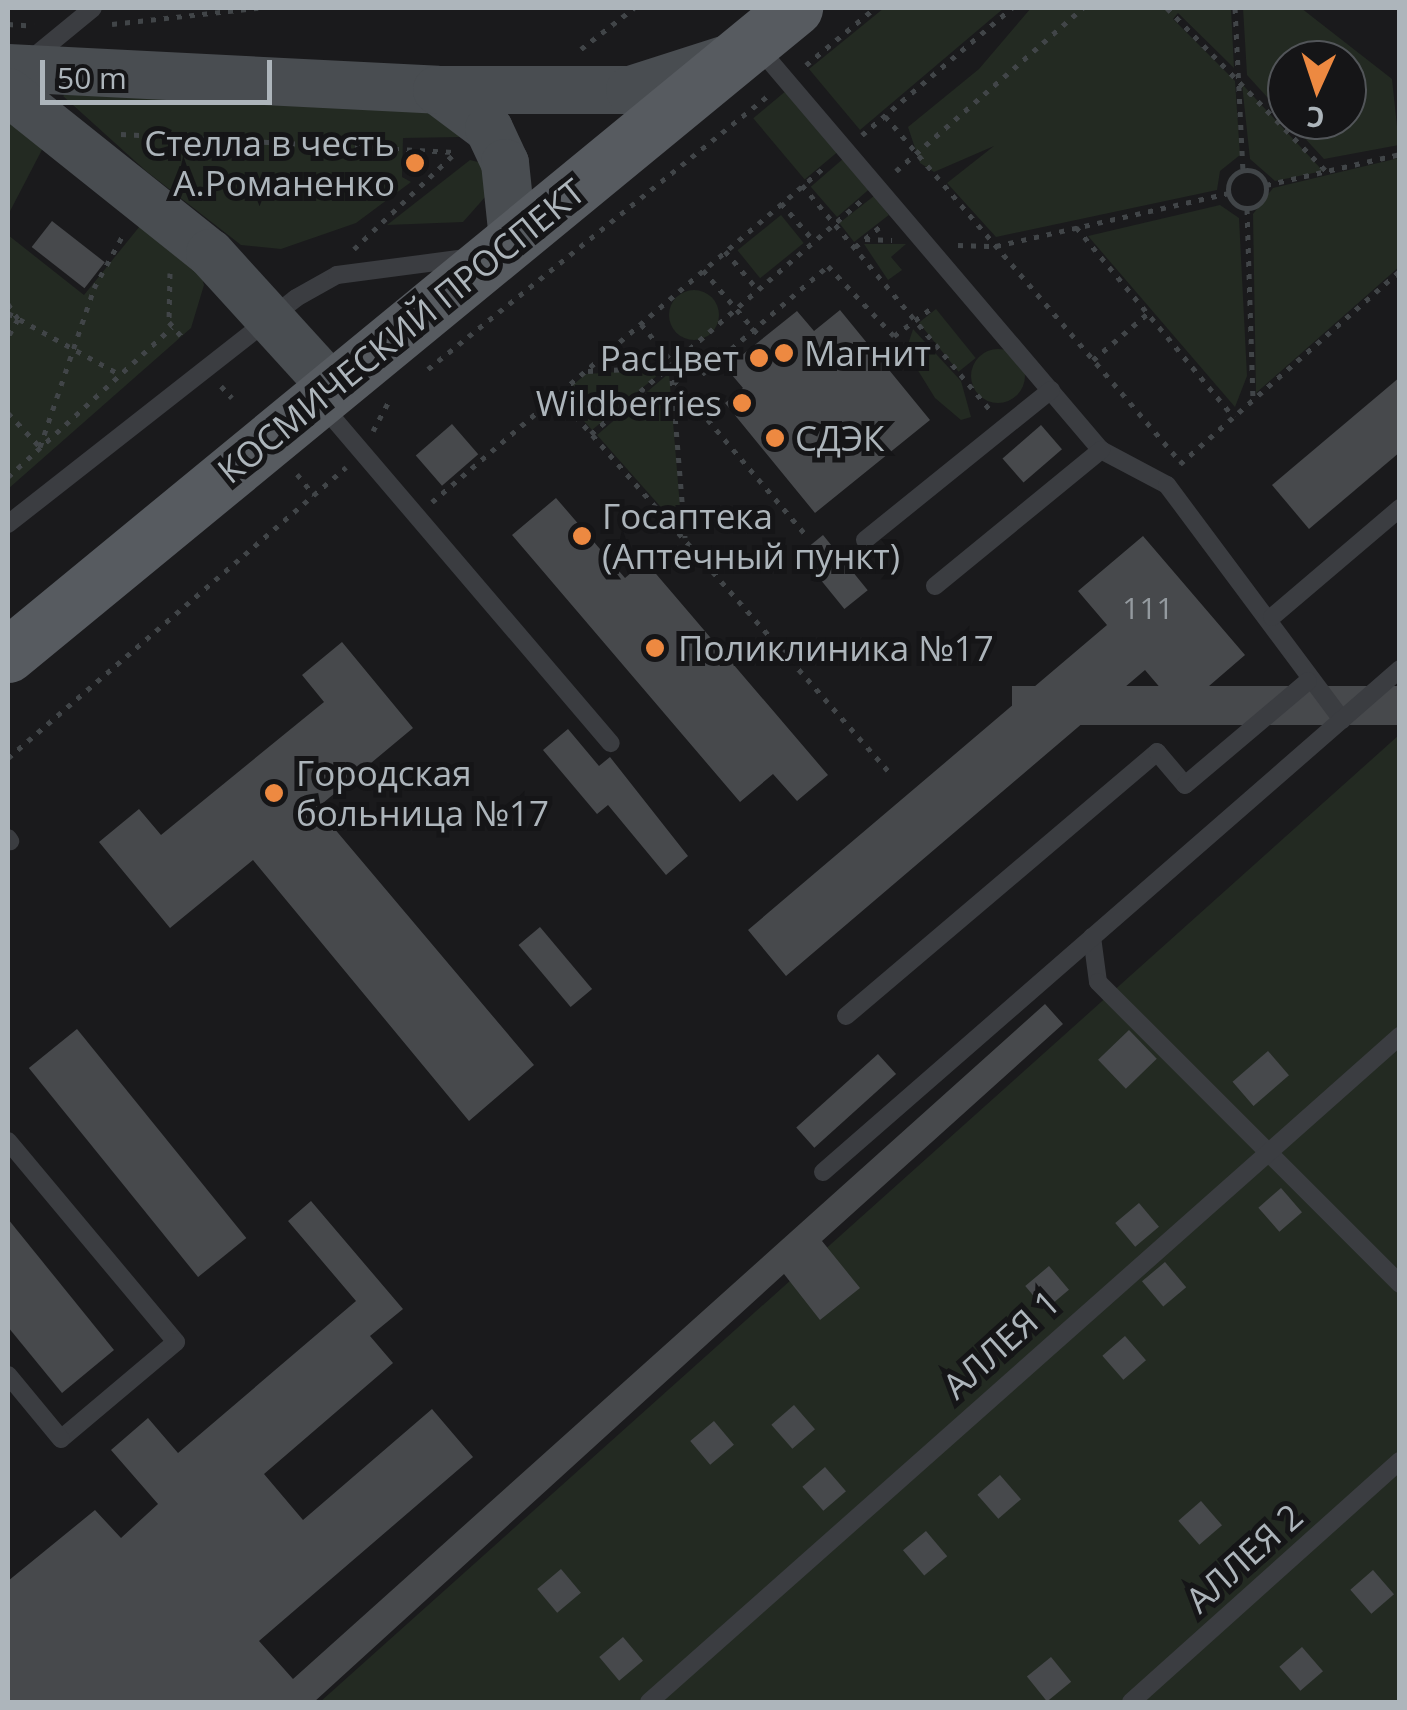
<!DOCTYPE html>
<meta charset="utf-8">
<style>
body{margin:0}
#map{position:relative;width:1407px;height:1710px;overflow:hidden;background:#1a1a1c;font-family:"Open Sans",sans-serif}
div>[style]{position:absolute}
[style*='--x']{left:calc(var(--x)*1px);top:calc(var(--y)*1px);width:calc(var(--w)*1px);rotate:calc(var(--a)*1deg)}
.green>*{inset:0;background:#232a22;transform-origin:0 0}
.round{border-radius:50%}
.building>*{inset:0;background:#47494c;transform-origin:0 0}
.path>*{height:5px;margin-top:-2.5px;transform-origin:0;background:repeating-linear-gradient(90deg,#414548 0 5px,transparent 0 13px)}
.path>.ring{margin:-2.5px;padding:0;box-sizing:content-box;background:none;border:5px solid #414548;border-radius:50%}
.service>*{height:18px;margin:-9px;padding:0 9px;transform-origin:9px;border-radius:9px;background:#3b3d41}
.secondary>*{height:48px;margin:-24px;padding:0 24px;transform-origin:24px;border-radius:24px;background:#494d51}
.primary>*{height:55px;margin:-27.5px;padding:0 27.5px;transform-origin:27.5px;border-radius:27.5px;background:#575b60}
.dots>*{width:28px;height:28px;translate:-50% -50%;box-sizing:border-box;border:5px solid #151517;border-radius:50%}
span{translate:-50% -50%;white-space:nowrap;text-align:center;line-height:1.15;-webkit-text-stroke:10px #151517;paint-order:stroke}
.number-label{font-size:30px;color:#949a9f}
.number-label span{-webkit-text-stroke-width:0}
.poi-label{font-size:35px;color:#adb5bb}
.right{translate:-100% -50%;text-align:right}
.left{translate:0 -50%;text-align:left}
.street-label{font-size:35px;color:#adb5bb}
.frame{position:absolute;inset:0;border:10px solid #adb5bb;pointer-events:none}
.north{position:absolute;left:1267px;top:40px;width:100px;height:100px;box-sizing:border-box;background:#151517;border:2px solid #525559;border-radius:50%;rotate:183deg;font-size:28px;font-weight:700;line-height:40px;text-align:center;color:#adb5bb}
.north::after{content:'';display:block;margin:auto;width:35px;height:45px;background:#ed8941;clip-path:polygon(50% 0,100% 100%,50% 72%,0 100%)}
.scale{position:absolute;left:40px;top:60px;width:232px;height:45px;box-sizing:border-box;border:5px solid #adb5bb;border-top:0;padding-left:12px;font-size:30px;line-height:35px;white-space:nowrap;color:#adb5bb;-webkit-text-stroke:8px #151517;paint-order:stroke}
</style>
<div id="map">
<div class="green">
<div style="clip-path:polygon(884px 8px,1004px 8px,860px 130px,809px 69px)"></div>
<div style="clip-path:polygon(1031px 8px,1231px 8px,1234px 68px,1178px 13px,1173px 19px,1235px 81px,1240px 155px,1220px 171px,1217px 190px,996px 237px,947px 183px,994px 146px,934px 172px,920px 163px,908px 127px,979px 69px)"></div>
<div style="clip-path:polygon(1243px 8px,1301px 8px,1392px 79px,1399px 145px,1324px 159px,1288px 120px,1347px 120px,1347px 60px,1287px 60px,1287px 119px,1247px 75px)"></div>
<div style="clip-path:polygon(1242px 84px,1323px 171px,1275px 181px,1250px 159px)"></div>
<div style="left:787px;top:90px;width:80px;height:44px;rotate:50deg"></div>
<div style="clip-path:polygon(69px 91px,424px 106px,461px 137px,403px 138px,402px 177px,411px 182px,356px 223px,281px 249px,241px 245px,146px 171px,63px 96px)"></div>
<div style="clip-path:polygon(8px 116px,46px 142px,8px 215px)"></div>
<div style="left:844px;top:158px;width:40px;height:44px;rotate:49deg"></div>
<div style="clip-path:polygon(1399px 158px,1399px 267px,1256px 393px,1253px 214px,1273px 188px)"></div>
<div style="clip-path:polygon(470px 160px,490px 165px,486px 196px,463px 222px,387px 225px)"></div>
<div style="left:874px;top:196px;width:24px;height:44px;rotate:52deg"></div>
<div style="clip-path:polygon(1220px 205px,1239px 218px,1247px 376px,1235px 407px,1088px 236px)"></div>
<div style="left:781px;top:215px;width:36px;height:56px;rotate:51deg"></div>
<div style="clip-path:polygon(144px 221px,198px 263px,204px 285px,191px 328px,8px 489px,8px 235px,84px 295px)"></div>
<div style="clip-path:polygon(864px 244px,906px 244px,891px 257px,902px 270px,888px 280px)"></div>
<div class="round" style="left:669px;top:290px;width:50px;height:50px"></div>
<div style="left:936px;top:309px;width:63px;height:22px;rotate:51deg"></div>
<div style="clip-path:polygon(913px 329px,961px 381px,971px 417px,961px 420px,935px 398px,906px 351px)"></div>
<div class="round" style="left:971px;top:349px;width:54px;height:54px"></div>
<div style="clip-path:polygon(665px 369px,592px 430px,561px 395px,586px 374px)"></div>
<div style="clip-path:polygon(669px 373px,682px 531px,597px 435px)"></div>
<div style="clip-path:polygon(1399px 735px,1399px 1702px,320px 1702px)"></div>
</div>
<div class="building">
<div style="left:52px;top:221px;width:67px;height:33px;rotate:38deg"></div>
<div style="clip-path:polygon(840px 310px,930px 420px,815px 513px,725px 403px,743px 388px,726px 368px,797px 311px,814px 331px)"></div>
<div style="clip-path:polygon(1400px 377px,1400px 452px,1309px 529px,1272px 485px)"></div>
<div style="left:452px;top:424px;width:40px;height:48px;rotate:49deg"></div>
<div style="left:1041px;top:425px;width:32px;height:51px;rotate:49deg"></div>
<div style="clip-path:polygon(556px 498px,625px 578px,645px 561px,828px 775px,797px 801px,773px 774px,740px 802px,512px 535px)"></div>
<div style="left:823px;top:535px;width:71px;height:30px;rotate:51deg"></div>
<div style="clip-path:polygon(1143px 536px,1245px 655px,1180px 711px,1145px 670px,786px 976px,748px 930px,1107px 625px,1078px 591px)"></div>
<div style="clip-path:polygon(342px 642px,413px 728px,317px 808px,534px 1065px,469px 1121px,253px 860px,170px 928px,99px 842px,139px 809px,161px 835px,324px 702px,302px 675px)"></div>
<div style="left:1400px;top:686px;width:39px;height:388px;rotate:90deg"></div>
<div style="clip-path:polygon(568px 729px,599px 766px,610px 757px,688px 856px,666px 875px,608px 805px,597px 814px,543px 750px)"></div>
<div style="left:540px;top:927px;width:81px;height:28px;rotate:50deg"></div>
<div style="clip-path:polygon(1045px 1004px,1063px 1024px,822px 1241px,860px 1288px,820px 1320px,784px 1274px,314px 1702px,8px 1702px,8px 1581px,95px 1510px,121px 1538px,158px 1504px,111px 1450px,148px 1418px,178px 1453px,356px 1301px,288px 1221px,311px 1201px,403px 1309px,370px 1336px,393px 1363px,264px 1474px,303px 1520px,432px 1409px,473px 1457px,259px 1641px,293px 1679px)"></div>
<div style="left:77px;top:1029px;width:269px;height:62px;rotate:51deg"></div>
<div style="left:1129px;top:1030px;width:40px;height:43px;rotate:46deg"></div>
<div style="left:1268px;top:1051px;width:32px;height:47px;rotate:49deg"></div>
<div style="left:878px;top:1054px;width:27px;height:110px;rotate:48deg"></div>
<div style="left:1281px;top:1188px;width:32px;height:30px;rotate:49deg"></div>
<div style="left:1139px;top:1203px;width:31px;height:31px;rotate:50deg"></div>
<div style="clip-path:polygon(8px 1219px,114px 1350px,62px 1393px,8px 1327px)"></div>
<div style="left:1165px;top:1262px;width:33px;height:30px;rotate:50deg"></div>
<div style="left:1049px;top:1266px;width:31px;height:31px;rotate:50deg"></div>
<div style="left:1125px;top:1336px;width:32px;height:30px;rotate:49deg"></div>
<div style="left:794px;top:1405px;width:32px;height:30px;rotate:49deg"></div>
<div style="left:714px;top:1421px;width:31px;height:31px;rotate:50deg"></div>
<div style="left:825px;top:1467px;width:32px;height:30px;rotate:49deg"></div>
<div style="left:1000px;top:1475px;width:32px;height:30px;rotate:49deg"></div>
<div style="left:1201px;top:1501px;width:32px;height:30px;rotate:49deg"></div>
<div style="left:926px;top:1531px;width:33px;height:30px;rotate:50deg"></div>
<div style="left:561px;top:1569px;width:31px;height:31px;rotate:50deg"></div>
<div style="left:1373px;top:1570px;width:32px;height:30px;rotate:49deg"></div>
<div style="left:623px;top:1637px;width:31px;height:31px;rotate:50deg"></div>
<div style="left:1302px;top:1647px;width:32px;height:30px;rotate:49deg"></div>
<div style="left:1051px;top:1657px;width:32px;height:31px;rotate:51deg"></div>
</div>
<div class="path">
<div style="--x:1167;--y:8;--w:231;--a:45.7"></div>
<div style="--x:1235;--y:8;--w:162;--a:87.2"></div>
<div style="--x:8;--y:24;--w:26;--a:4"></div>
<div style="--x:112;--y:24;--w:147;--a:-6.3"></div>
<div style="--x:581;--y:49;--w:67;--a:-37.7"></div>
<div style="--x:806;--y:65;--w:89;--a:-39.6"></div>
<div style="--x:885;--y:116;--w:456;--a:49.5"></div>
<div style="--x:121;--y:134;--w:333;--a:3.1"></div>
<div style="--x:862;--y:135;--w:197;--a:-40.3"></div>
<div class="ring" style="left:1228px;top:170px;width:33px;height:33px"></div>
<div style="--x:896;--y:171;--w:248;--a:-41.1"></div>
<div style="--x:802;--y:185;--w:292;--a:50.1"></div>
<div style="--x:1266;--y:185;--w:138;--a:-13"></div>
<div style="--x:781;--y:203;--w:50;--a:49"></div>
<div style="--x:1247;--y:209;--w:191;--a:88.2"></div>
<div style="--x:1076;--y:227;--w:247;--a:50.3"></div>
<div style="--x:865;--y:239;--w:27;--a:2"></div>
<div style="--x:958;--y:245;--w:38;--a:2"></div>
<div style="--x:996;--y:246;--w:239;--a:-12.8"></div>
<div style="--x:855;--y:247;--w:33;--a:-39"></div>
<div style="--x:354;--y:249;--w:138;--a:-43.5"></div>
<div style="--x:725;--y:251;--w:51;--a:49.8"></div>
<div style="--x:703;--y:270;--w:91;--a:49.5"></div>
<div style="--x:170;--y:273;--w:49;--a:91.2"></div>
<div style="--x:169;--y:322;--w:21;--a:49"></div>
<div style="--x:8;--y:304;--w:18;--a:56"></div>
<div style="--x:18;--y:319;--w:21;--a:119"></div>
<div style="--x:8;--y:313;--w:127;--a:28.8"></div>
<div style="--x:641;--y:324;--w:52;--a:50.5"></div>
<div style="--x:1093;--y:360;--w:71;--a:-40.4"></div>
<div style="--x:428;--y:369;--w:439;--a:-38.8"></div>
<div style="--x:588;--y:371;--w:83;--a:-2.8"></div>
<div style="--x:671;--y:367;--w:171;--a:85.3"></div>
<div style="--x:702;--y:374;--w:166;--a:-40.6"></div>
<div style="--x:828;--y:266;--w:96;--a:46.7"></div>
<div style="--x:894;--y:336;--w:49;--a:-36.6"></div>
<div style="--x:674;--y:380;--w:205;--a:49.6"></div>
<div style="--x:221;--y:386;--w:16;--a:47"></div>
<div style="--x:558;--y:396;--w:502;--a:48.63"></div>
<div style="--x:8;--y:413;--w:47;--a:46.7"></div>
<div style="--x:40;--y:447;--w:168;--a:-71.2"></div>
<div style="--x:94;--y:288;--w:60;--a:-61.3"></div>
<div style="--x:373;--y:431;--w:34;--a:-62"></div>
<div style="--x:591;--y:434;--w:357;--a:-40.8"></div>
<div style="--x:1180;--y:464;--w:293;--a:-41.3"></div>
<div style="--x:297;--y:474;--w:27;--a:51"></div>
<div style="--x:8;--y:477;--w:222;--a:-42.4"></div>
<div style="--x:432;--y:502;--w:519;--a:-40.47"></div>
<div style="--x:8;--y:758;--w:446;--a:-40.7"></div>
</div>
<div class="service">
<div style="--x:757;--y:46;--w:531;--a:49.59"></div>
<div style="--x:1101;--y:450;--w:75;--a:27.9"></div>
<div style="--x:1167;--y:485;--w:293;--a:53.3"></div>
<div style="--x:31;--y:59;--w:80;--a:-39.4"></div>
<div style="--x:321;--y:404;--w:446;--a:49.5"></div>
<div style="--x:8;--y:524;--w:366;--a:-38.1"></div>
<div style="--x:296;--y:298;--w:47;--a:-29.3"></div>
<div style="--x:337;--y:275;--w:130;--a:-7.5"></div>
<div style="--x:865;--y:540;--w:239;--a:-38.9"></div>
<div style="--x:935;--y:586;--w:215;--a:-39.3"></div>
<div style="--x:1272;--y:617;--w:168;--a:-40.4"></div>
<div style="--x:8;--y:838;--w:4;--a:56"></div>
<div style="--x:1092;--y:937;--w:45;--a:82.4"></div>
<div style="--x:1098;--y:982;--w:427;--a:45"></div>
<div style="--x:846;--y:1016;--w:408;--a:-40.3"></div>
<div style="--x:1157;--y:752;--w:43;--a:49.7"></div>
<div style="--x:1185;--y:785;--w:161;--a:-40.2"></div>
<div style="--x:8;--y:1141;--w:262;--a:50.1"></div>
<div style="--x:176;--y:1342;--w:150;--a:139.9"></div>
<div style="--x:61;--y:1439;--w:83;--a:-129.6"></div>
<div style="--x:823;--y:1172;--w:765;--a:-41.08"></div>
<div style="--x:649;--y:1702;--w:1004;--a:-41.57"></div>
<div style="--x:1131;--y:1702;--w:361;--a:-41.9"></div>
</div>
<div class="secondary">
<div style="--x:8;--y:68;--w:430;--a:2.9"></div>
<div style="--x:437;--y:90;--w:65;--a:36.9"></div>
<div style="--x:489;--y:129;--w:38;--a:65"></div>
<div style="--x:505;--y:163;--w:76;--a:84"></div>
<div style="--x:437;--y:90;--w:193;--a:0"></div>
<div style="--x:630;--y:90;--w:99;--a:-17.7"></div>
<div style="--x:8;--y:92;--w:258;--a:38.6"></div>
<div style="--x:210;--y:253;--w:181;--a:47.7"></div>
</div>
<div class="primary">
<div style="--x:8;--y:655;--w:1019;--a:-39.42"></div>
</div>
<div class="dots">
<div style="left:415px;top:163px;background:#ed8941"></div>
<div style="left:784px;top:353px;background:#ed8941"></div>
<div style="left:759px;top:358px;background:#ed8941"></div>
<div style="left:742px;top:403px;background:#ed8941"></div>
<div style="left:775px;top:438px;background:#ed8941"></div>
<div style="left:582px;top:536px;background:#ed8941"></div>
<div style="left:655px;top:648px;background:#ed8941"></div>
<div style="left:274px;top:793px;background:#ed8941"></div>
</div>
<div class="number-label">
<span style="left:1148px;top:608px">111</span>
</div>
<div class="poi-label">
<span class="right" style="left:395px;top:163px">Стелла в честь<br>А.Романенко</span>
<span class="left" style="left:804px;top:353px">Магнит</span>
<span class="right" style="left:739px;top:358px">РасЦвет</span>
<span class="right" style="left:722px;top:403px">Wildberries</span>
<span class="left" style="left:795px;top:438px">СДЭК</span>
<span class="left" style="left:602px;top:536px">Госаптека<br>(Аптечный пункт)</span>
<span class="left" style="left:678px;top:648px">Поликлиника №17</span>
<span class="left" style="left:296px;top:793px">Городская<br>больница №17</span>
</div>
<div class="street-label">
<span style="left:401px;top:331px;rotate:-39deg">КОСМИЧЕСКИЙ ПРОСПЕКТ</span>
<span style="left:1001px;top:1344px;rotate:-42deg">АЛЛЕЯ 1</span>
<span style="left:1244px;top:1558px;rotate:-42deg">АЛЛЕЯ 2</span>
</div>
<div class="frame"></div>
<div class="north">С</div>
<div class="scale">50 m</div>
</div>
